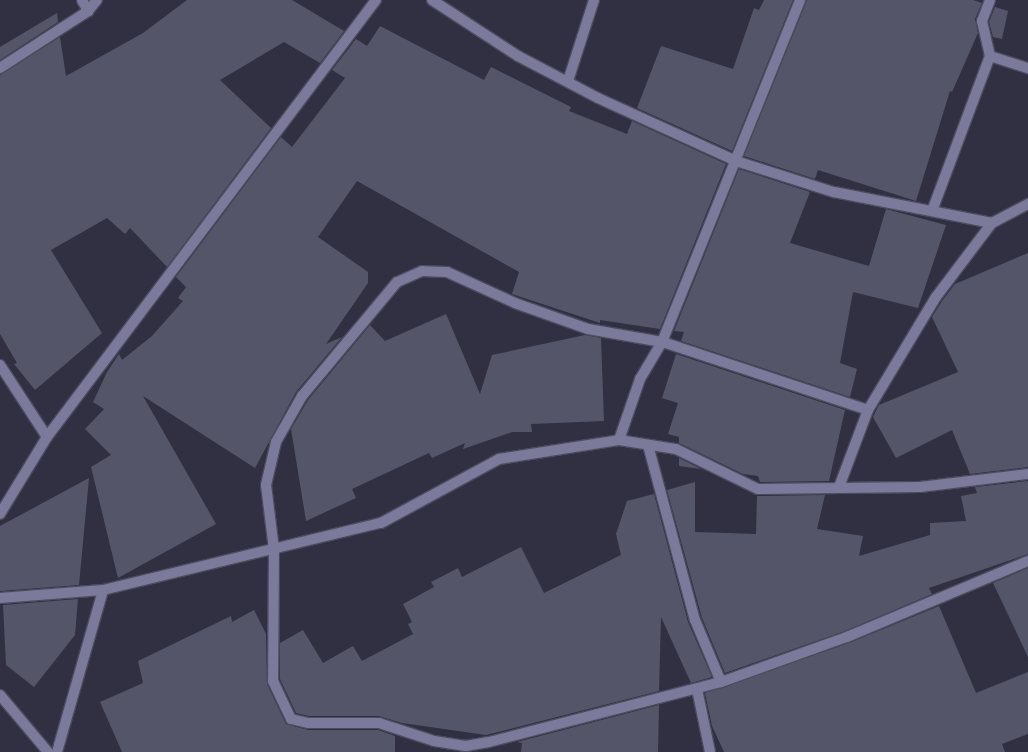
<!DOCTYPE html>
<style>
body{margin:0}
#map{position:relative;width:1028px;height:752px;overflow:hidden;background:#313042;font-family:"Golos Text",sans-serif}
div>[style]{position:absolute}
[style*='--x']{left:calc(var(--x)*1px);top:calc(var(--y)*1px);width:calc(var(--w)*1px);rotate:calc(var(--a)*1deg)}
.building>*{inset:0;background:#555569}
.roads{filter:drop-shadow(1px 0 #4d4c5e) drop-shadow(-1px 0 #4d4c5e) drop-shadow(0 1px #4d4c5e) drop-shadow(0 -1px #4d4c5e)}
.street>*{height:10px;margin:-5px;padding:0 5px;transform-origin:5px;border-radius:5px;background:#7b7a9b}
span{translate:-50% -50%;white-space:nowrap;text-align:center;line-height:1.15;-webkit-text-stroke:4.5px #313042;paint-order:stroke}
</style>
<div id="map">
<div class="building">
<div style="clip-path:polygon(187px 0,292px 0,344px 31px,320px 63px,284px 42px,220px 80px,271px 128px,167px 267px,130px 228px,125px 234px,107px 218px,51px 250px,102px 333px,35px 390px,14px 364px,17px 363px,0 334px,0 75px,60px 37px,66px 76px,143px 33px)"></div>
<div style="clip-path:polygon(764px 0,793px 0,732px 151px,637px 108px,661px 46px,733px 69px,754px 8px,759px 10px)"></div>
<div style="clip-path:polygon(807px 0,973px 0,982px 3px,975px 19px,978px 33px,952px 92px,950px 91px,916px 201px,818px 170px,815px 179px,744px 156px)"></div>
<div style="clip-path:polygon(995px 7px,1008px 11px,1002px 39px,993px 37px,989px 22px)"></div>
<div style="clip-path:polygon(57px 13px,58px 22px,0 60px,0 47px)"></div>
<div style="clip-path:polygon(380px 26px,484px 80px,491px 67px,571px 107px,569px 111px,627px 134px,632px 121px,726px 164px,660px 329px,600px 320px,600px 323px,512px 294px,519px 272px,357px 181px,318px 237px,368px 272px,368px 283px,326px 344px,342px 337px,296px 392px,255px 468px,143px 396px,216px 524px,118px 578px,91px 467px,111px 455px,85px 429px,104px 409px,93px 402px,107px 372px,119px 354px,122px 360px,152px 336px,183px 301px,178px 298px,186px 287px,176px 277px,281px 137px,292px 147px,345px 78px,332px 70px,356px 39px,367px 46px)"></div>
<div style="clip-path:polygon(739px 169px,810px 192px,790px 243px,869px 266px,886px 209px,946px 225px,918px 308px,853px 292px,840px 363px,857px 369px,850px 397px,681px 341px,684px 332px,674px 331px)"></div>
<div style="clip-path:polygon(1028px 253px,1028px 467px,970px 474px,952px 430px,896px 458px,873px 417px,879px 405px,958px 372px,932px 317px,942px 301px,955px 284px)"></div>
<div style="clip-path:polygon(446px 314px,480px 394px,492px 355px,585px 335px,601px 338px,604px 421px,531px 424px,532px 432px,512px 432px,463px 449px,465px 443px,432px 458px,429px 453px,352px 489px,356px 498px,306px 521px,291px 429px,308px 400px,370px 325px,385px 341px)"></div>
<div style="clip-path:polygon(676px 354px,845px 410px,829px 481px,760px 482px,758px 476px,743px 474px,679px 443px,679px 437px,668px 434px,678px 403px,662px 398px)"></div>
<div style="clip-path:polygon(679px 458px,701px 469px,679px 466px)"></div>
<div style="clip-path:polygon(89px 478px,79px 585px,0 591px,0 526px)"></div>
<div style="clip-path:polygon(1028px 481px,1028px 554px,929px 588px,932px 594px,845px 631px,725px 673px,702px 618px,667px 490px,695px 482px,695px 532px,756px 534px,757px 496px,825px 495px,817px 529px,863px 536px,859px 556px,930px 535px,930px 523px,966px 521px,961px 496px,977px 493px,975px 487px)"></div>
<div style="clip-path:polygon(654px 494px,688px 622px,712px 677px,691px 683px,661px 617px,659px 691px,486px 735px,402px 723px,379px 716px,309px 716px,296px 713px,280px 679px,280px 643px,303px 630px,323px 663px,353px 646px,362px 661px,413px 634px,408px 624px,412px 622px,403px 604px,434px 587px,431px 582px,458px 568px,462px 577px,521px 547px,544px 593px,621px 555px,616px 534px,627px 501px)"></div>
<div style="clip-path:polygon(1028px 568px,1028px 657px,993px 583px)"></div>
<div style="clip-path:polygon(78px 599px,75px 635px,34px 687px,6px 665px,3px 605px)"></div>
<div style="clip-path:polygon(939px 606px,976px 693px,1028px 672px,1028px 734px,1002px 744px,1005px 752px,724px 752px,712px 726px,705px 693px,849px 643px)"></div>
<div style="clip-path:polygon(254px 610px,266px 634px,267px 684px,286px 724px,308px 730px,378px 730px,395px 736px,395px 752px,122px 752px,100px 702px,143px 683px,138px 661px,231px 616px,232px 622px)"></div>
<div style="clip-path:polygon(659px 705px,658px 752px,521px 752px,522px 743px,517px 742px)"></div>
</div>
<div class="roads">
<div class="street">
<div style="--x:82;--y:0;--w:13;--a:61"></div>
<div style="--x:432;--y:0;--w:103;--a:33.1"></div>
<div style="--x:518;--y:56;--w:90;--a:27.7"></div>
<div style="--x:598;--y:98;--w:152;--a:24.5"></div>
<div style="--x:736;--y:161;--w:103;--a:17.6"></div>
<div style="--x:834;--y:192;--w:161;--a:11.1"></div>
<div style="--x:990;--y:56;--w:40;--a:18"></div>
<div style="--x:0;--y:68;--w:105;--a:-32.9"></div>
<div style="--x:88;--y:11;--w:14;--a:-51"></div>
<div style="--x:568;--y:81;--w:85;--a:-72.2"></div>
<div style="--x:932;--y:211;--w:165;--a:-69.5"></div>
<div style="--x:990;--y:56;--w:36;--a:-103"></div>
<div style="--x:982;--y:21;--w:22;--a:-69"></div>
<div style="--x:0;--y:365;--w:86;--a:56.9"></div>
<div style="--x:868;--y:410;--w:217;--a:-161.7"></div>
<div style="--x:662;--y:342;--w:75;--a:-170"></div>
<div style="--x:588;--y:329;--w:77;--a:-160.4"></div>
<div style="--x:515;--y:303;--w:75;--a:-155.5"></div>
<div style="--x:447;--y:272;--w:25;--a:-178"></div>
<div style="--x:422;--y:271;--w:27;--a:156"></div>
<div style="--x:397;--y:282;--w:148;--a:129.8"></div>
<div style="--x:302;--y:396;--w:53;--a:119.5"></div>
<div style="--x:276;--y:442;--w:44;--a:103.1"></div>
<div style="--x:266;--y:485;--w:64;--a:82.9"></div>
<div style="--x:274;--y:549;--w:132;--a:90.4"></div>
<div style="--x:273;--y:681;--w:42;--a:64.7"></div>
<div style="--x:291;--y:719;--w:17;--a:13"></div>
<div style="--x:308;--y:723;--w:71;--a:0"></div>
<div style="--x:379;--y:723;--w:58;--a:18.1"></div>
<div style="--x:434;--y:741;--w:32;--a:9"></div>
<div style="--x:466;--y:746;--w:23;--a:-10"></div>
<div style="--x:489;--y:742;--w:240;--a:-14.5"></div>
<div style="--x:721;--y:682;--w:134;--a:-19.7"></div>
<div style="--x:847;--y:637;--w:196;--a:-22.8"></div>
<div style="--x:619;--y:440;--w:65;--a:-71"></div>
<div style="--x:640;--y:379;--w:43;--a:-59.3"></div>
<div style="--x:662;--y:342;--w:369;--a:-68"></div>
<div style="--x:648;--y:445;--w:181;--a:75"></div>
<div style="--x:695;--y:620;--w:67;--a:67.2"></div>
<div style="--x:839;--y:487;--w:82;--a:-69.4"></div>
<div style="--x:868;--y:410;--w:132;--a:-59"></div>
<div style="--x:936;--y:297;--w:93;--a:-52.9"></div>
<div style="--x:992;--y:223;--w:41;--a:-27.8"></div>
<div style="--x:0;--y:514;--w:90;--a:-58.6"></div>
<div style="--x:47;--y:437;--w:547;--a:-53.03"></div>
<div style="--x:0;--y:598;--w:103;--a:-4.4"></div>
<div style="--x:103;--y:590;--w:286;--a:-13.6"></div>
<div style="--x:381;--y:523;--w:134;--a:-28.5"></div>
<div style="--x:499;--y:459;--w:121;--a:-9"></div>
<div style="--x:619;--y:440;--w:58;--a:9"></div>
<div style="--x:676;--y:449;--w:91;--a:26"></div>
<div style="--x:758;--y:489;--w:162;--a:-0.7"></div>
<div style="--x:920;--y:487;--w:109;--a:-6.9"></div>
<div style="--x:697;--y:689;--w:64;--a:78.3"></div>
<div style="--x:0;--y:695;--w:75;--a:49.9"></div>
<div style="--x:57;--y:752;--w:168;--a:-74.1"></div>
</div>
</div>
</div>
